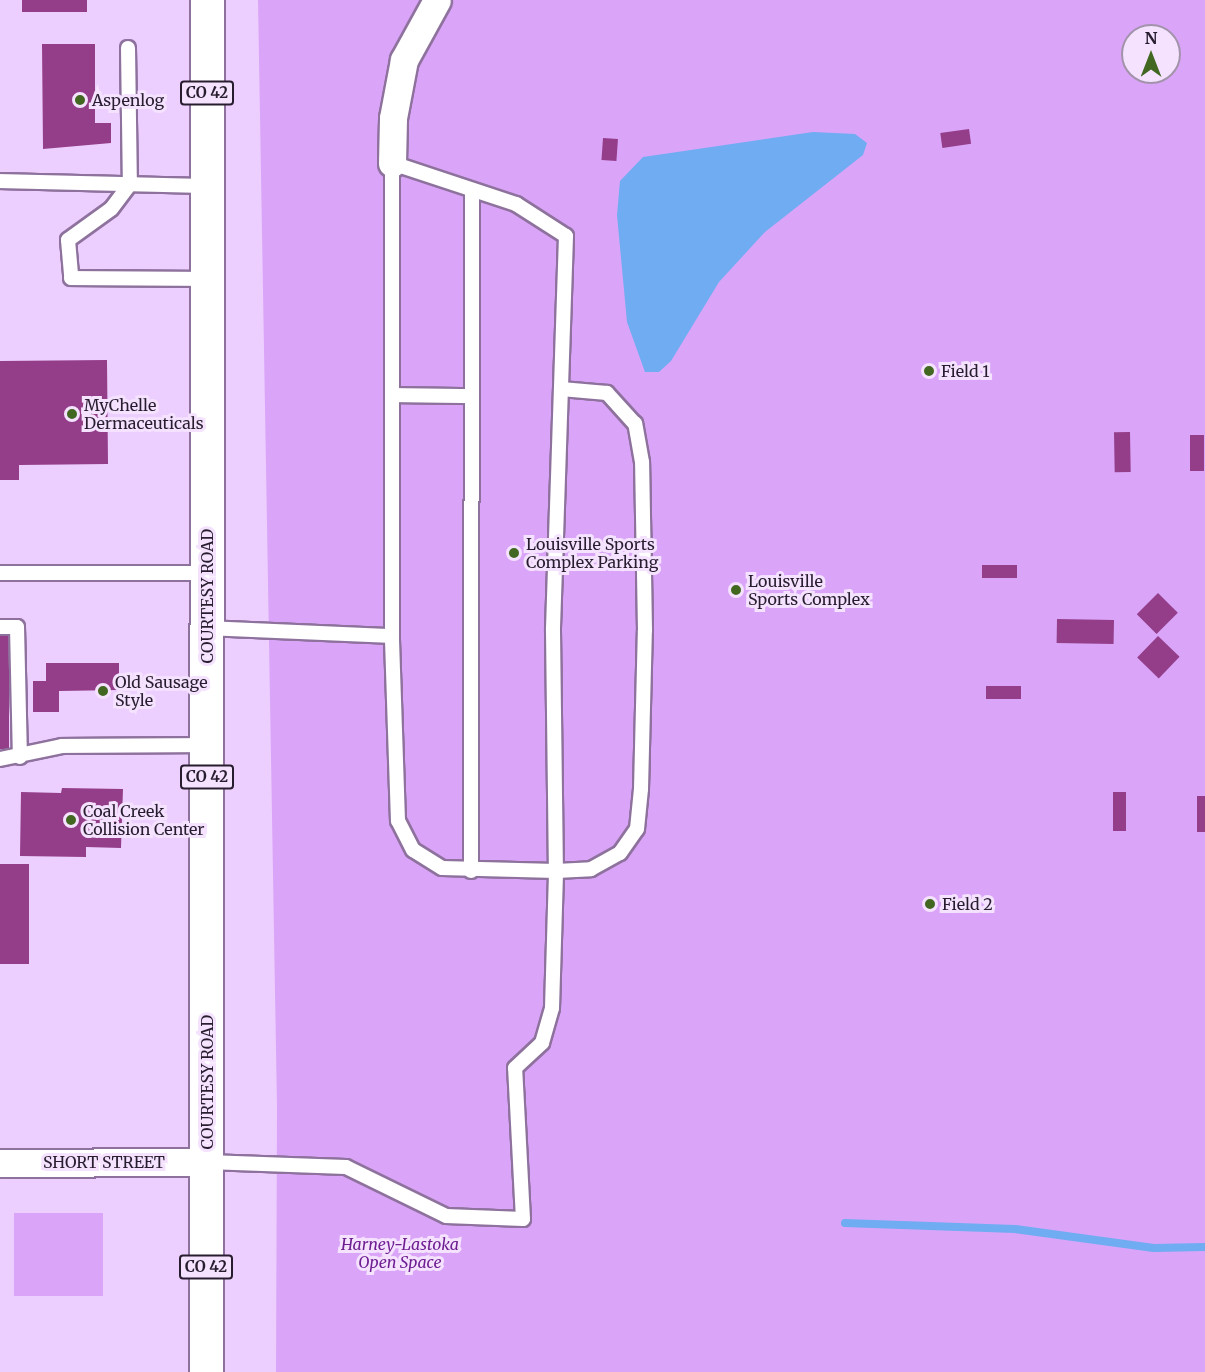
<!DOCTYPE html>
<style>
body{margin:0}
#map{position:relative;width:1205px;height:1372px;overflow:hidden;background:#edcfff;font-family:Merriweather,serif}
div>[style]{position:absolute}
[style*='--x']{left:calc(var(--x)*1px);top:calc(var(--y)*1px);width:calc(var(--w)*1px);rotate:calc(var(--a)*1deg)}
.green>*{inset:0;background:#daa5f8;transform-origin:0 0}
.water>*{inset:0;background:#6facf2}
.stream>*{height:8px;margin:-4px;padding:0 4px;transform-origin:4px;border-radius:4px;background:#6facf2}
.building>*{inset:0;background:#943d89;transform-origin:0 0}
.roads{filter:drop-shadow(2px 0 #8e729d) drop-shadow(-2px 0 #8e729d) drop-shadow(0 2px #8e729d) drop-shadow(0 -2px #8e729d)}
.lane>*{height:14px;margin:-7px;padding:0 7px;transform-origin:7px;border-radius:7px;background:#fff}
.street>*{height:27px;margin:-13.5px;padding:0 13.5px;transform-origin:13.5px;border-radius:13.5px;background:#fff}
.primary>*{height:33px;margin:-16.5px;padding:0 16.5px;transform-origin:16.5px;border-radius:16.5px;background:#fff}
.dots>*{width:16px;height:16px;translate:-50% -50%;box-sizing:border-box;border:3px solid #f4e2ff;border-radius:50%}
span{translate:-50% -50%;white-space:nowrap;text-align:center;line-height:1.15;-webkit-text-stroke:6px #f4e2ff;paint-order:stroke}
.shield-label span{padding:2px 4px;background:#f4e2ff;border:2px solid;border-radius:4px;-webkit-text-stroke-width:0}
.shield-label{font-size:15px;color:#281d2e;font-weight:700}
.poi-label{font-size:16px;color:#281d2e}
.left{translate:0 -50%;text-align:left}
.street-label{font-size:16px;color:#281d2e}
.park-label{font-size:16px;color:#6e1e91;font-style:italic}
.north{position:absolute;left:1121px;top:24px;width:60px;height:60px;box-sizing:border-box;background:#f4e2ff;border:2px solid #a293ab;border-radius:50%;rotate:0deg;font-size:16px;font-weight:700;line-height:24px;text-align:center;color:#281d2e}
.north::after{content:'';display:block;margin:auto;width:21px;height:27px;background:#426721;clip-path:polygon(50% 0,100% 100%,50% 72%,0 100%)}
</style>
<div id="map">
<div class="green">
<div style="clip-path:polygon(evenodd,258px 0,1205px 0,1205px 1372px,276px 1372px,277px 1108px,258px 0,1133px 36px,1169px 36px,1169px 72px,1133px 72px,1133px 36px)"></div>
<div style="left:14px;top:1213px;width:89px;height:83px"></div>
</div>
<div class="water">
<div style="clip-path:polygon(813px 132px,855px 134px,867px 143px,863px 155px,765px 232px,719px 282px,671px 361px,659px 372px,645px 372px,627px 322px,617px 215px,620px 181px,643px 157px)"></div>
</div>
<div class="stream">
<div style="--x:845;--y:1223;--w:170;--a:2"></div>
<div style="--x:1015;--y:1229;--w:140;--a:7.8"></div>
<div style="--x:1154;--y:1248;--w:51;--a:-1.1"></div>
</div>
<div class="building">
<div style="left:22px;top:0;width:65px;height:12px"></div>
<div style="clip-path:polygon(42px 44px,95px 44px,95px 123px,111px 123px,111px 143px,43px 149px)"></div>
<div style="left:969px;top:129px;width:15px;height:29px;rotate:82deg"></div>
<div style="left:603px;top:138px;width:15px;height:22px;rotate:4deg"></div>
<div style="clip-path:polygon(107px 360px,108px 464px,19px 465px,19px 480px,0 480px,0 361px)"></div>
<div style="left:1130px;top:432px;width:40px;height:16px;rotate:89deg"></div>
<div style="left:1190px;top:435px;width:14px;height:36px"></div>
<div style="left:982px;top:565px;width:35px;height:13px"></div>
<div style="left:1158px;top:593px;width:28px;height:30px;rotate:45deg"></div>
<div style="left:1057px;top:619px;width:57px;height:24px;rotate:1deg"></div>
<div style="left:0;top:635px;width:9px;height:114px"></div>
<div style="left:1158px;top:636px;width:30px;height:30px;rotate:44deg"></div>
<div style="clip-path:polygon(46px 663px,119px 663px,119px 690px,59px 691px,59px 712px,33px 712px,33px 681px,46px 681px)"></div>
<div style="left:986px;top:686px;width:35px;height:13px"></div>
<div style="clip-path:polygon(62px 788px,123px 789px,121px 848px,86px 847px,86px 857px,20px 856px,21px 792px,61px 793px)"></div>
<div style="left:1113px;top:792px;width:13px;height:39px"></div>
<div style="left:1197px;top:796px;width:8px;height:36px"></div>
<div style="left:0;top:864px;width:29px;height:100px"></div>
</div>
<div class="roads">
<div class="lane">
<div style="--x:128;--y:48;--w:136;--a:89.2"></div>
<div style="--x:130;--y:184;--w:31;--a:127"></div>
<div style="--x:111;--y:209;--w:53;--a:144.2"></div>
<div style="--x:68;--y:240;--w:38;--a:85"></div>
<div style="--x:71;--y:278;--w:137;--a:0.4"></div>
<div style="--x:392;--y:163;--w:131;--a:18.3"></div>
<div style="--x:516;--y:204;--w:59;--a:32.6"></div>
<div style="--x:566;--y:236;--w:395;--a:91.9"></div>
<div style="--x:553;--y:631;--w:240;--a:89.3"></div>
<div style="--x:556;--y:871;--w:114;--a:-178.5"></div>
<div style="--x:442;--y:868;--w:34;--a:-148"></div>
<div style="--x:413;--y:850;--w:33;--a:-117"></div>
<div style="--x:398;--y:821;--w:185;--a:-91.9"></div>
<div style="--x:392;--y:636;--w:473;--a:-90"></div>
<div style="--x:0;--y:181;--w:208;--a:1.4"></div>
<div style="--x:396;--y:395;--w:75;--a:0.8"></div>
<div style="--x:0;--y:573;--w:207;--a:0"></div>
<div style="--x:0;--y:627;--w:17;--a:0"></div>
<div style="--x:17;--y:627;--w:130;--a:88.7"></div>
<div style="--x:207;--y:628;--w:185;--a:2.5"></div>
<div style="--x:0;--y:759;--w:63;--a:-11.8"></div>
<div style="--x:62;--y:746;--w:144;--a:-0.4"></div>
<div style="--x:471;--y:871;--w:681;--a:-89.92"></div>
<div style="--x:207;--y:1162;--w:139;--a:2.1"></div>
<div style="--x:346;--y:1167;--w:111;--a:26.1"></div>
<div style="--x:446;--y:1216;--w:77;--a:2.2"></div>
<div style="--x:523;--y:1219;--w:151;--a:-93"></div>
<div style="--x:515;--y:1068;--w:37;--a:-43"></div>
<div style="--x:542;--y:1043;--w:36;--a:-74"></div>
<div style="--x:552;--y:1008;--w:137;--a:-88.3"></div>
<div style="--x:556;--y:871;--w:35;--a:-3"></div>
<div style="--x:591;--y:869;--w:33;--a:-29"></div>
<div style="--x:620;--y:853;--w:29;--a:-55"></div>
<div style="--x:637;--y:829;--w:40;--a:-84.3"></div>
<div style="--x:641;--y:789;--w:159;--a:-88.6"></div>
<div style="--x:645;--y:630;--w:168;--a:-91"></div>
<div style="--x:642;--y:462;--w:39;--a:-100"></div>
<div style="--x:635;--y:424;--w:42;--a:-132.1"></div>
<div style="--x:607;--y:393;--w:46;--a:-175"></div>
</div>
<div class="street">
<div style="--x:392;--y:163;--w:45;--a:-88.7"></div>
<div style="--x:393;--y:118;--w:59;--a:-79.3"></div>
<div style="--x:404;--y:60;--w:68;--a:-61.2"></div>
<div style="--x:0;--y:1163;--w:207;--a:-0.3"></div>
</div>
<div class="primary">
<div style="--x:206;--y:1372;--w:1372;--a:-89.96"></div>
</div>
</div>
<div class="dots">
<div style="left:80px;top:100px;background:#426721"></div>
<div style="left:929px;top:371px;background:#426721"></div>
<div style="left:72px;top:414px;background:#426721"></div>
<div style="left:514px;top:553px;background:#426721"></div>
<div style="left:736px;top:590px;background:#426721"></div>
<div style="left:103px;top:691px;background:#426721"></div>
<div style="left:71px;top:820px;background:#426721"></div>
<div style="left:930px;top:904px;background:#426721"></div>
</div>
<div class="shield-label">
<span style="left:207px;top:93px">CO 42</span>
<span style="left:207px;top:777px">CO 42</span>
<span style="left:206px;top:1267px">CO 42</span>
</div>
<div class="poi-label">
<span class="left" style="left:92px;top:100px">Aspenlog</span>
<span class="left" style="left:941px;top:371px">Field 1</span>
<span class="left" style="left:84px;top:414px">MyChelle<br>Dermaceuticals</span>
<span class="left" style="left:526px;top:553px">Louisville Sports<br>Complex Parking</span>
<span class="left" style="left:748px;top:590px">Louisville<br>Sports Complex</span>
<span class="left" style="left:115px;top:691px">Old Sausage<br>Style</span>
<span class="left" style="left:83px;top:820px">Coal Creek<br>Collision Center</span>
<span class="left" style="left:942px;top:904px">Field 2</span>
</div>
<div class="street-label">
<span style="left:207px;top:596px;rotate:-90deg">COURTESY ROAD</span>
<span style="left:207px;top:1082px;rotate:-90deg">COURTESY ROAD</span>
<span style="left:104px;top:1162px">SHORT STREET</span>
</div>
<div class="park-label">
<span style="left:400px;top:1253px">Harney-Lastoka<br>Open Space</span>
</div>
<div class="north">N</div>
</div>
